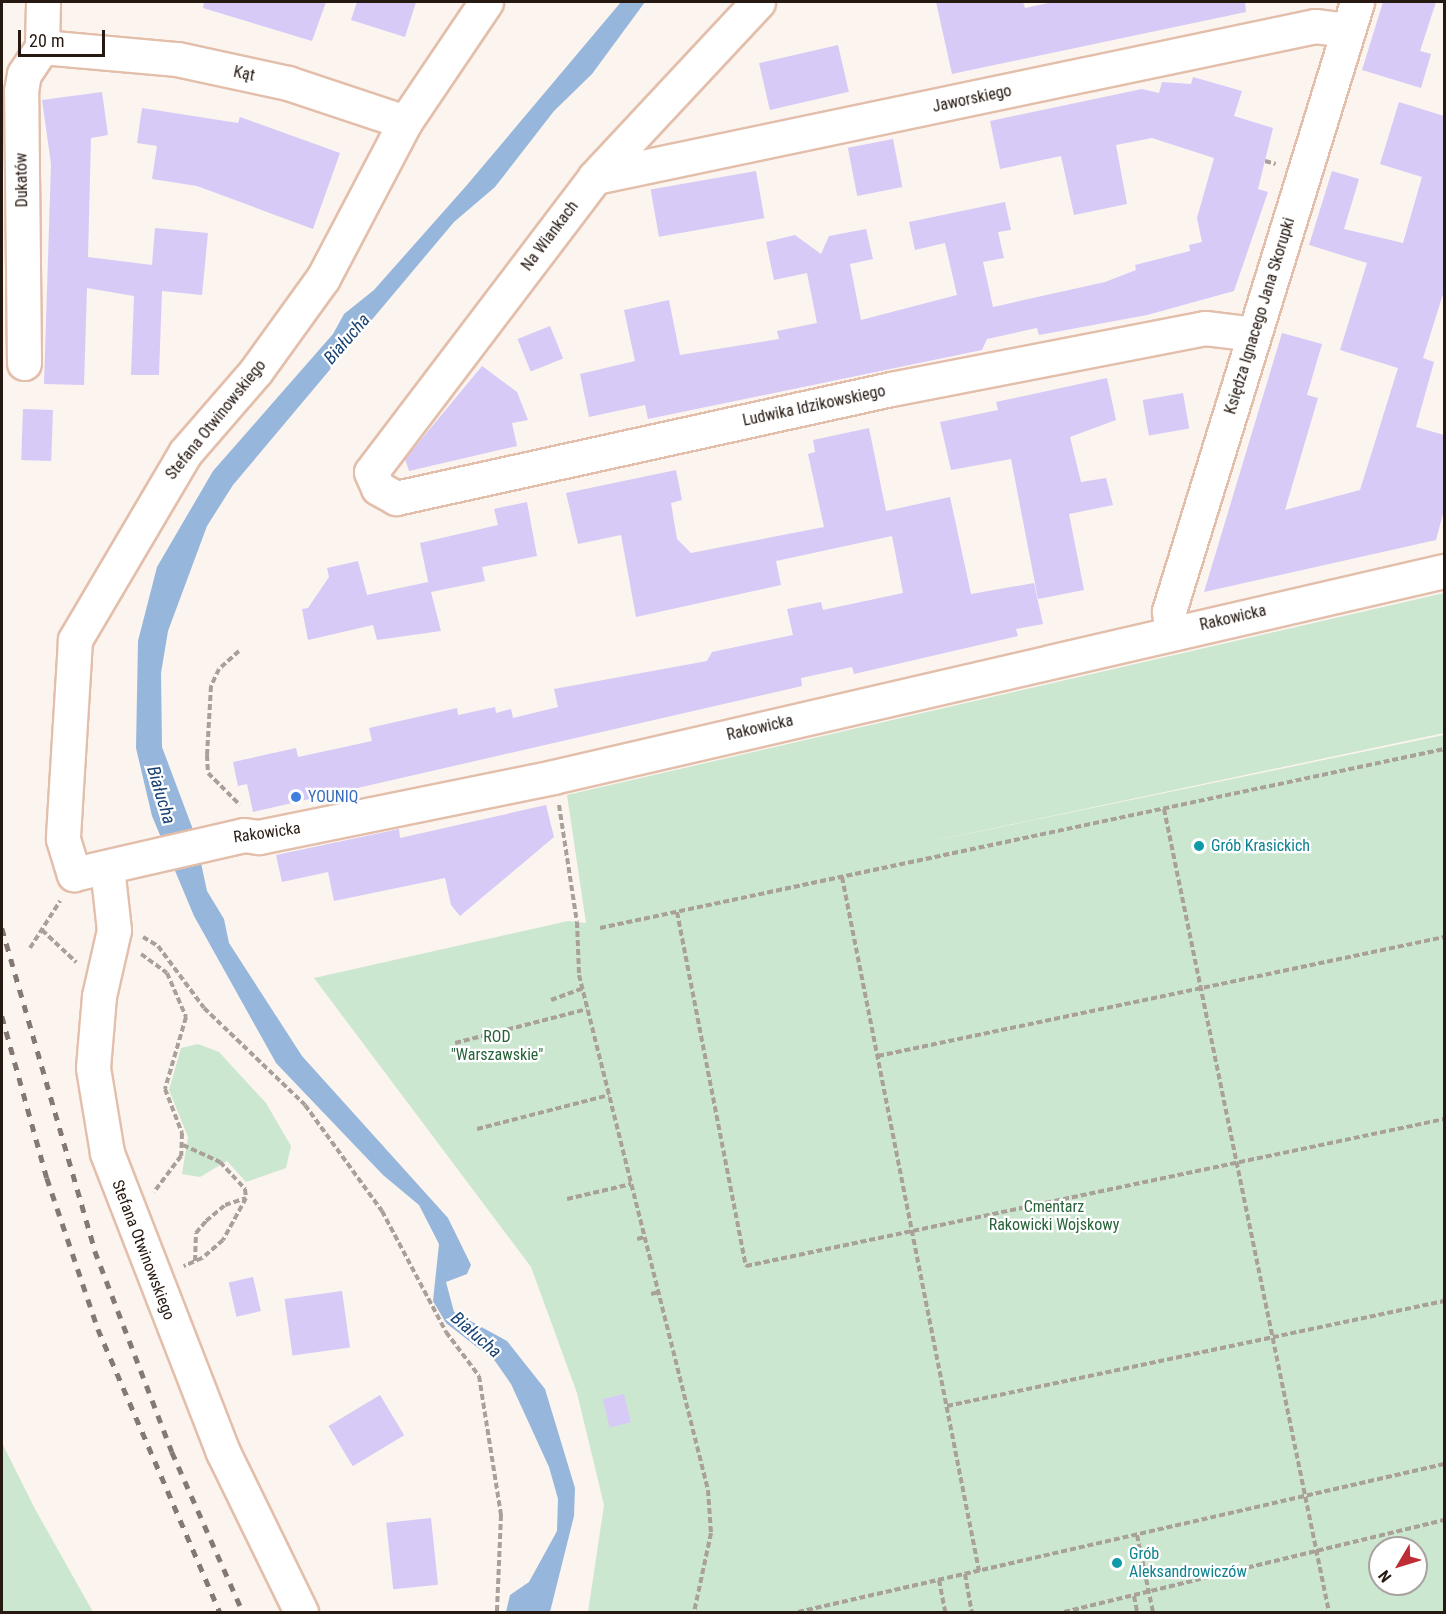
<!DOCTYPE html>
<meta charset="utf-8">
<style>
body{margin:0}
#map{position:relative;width:1446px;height:1614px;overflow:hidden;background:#fbf4ef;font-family:"Roboto Condensed",sans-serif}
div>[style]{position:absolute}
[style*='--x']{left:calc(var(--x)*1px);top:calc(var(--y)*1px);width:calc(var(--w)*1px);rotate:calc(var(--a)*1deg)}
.green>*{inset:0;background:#cce7d0}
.water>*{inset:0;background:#97b6db}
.building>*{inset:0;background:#d8caf7;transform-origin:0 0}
.path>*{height:4px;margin-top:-2px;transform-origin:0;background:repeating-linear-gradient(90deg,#a9a099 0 6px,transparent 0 9px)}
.roads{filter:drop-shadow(2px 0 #e3bfab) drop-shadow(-2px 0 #e3bfab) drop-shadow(0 2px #e3bfab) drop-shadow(0 -2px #e3bfab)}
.minor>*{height:33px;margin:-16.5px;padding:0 16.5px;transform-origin:16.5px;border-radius:16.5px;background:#fff}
.rail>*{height:4.5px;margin-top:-2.25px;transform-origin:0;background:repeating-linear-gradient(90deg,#837972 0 8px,transparent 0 16px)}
.dots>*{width:16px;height:16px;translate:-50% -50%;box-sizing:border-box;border:3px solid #fff;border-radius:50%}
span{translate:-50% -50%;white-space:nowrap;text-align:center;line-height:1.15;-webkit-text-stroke:4.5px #fff;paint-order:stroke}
.street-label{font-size:16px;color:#261911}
.shop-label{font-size:16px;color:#366cbe}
.left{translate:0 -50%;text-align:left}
.culture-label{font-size:16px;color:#0d838f}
.park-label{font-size:16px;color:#276238}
.water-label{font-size:18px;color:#194372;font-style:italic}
.frame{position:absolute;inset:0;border:3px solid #261911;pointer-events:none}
.north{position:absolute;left:1368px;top:1536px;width:60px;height:60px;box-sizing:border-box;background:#fff;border:2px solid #a8a3a0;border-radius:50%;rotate:232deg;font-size:16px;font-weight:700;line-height:24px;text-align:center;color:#261911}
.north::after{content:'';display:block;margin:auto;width:21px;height:27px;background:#bd2d35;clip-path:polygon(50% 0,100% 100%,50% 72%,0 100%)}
.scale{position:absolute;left:18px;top:30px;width:87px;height:27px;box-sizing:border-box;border:3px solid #261911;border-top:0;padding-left:8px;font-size:18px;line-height:21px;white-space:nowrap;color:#261911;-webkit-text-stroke:4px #fff;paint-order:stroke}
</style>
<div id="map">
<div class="green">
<div style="clip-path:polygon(evenodd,1444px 593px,1444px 733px,919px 844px,1444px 735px,1444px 1612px,588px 1612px,604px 1505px,577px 1393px,531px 1267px,314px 978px,568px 921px,586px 923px,567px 795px,1444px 593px,1380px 1548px,1416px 1548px,1416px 1584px,1380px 1584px,1380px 1548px)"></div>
<div style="clip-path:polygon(198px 1044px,219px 1052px,266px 1103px,291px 1146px,286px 1168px,246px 1182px,227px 1161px,200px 1177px,182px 1174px,188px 1137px,169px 1090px,181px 1048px)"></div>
<div style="clip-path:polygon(2px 1443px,35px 1509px,93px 1612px,2px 1612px)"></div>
</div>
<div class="water">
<div style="clip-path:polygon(621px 2px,645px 2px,592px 74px,554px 111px,495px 187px,454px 222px,233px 485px,207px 526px,168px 631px,161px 673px,162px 747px,195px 835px,207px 891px,224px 919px,229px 943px,302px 1056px,448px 1218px,471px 1265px,467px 1274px,446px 1282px,454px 1312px,507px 1341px,545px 1389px,575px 1488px,574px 1516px,550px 1612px,506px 1612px,510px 1595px,529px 1582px,557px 1531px,558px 1499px,549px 1467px,511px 1384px,495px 1361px,446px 1323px,433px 1301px,439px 1244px,419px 1205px,383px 1175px,276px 1063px,194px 916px,152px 816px,136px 748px,138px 641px,157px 567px,213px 471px,333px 334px,344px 314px,374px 290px,467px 185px)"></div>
</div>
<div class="building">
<div style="clip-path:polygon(204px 2px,326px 2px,312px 41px,203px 8px)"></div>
<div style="clip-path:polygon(357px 2px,416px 2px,405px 37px,351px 20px)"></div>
<div style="clip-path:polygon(936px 2px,1023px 2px,1025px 8px,1053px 2px,1245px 2px,1246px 12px,952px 74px)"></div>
<div style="clip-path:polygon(1383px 2px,1436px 2px,1420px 51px,1431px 54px,1421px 88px,1362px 70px)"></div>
<div style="left:838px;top:45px;width:48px;height:81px;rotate:77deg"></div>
<div style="clip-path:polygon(1193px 77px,1242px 91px,1234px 116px,1273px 128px,1258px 189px,1268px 192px,1234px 291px,1147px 315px,1039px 335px,1037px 328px,987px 339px,982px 350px,648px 419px,645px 405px,589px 417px,580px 374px,635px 361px,624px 310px,669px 300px,680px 355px,779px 339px,777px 331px,817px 323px,807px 273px,774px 280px,766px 242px,795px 235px,821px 254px,829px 236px,866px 229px,873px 259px,850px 264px,861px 320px,957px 295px,945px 243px,915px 250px,909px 222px,1005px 202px,1011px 230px,998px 232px,1004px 258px,983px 262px,993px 307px,1105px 282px,1136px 270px,1135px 265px,1190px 251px,1189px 245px,1202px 242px,1197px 218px,1214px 158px,1152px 138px,1116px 145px,1127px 204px,1074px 215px,1061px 156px,1000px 169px,990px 121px,1142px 89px,1159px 93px,1162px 82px,1191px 84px)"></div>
<div style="clip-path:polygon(102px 92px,108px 135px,91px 138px,88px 257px,152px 265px,155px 228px,208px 233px,202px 295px,162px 291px,159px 375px,131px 375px,134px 296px,87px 288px,84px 385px,44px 384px,51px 164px,42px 100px)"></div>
<div style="clip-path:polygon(1399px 102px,1444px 116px,1444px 291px,1423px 358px,1434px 362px,1416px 427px,1444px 435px,1444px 510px,1436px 540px,1204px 592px,1282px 333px,1322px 344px,1307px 395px,1318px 398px,1285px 510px,1360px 490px,1398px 368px,1340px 350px,1367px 263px,1309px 245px,1332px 171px,1359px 179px,1344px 229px,1403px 243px,1422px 177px,1380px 164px)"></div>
<div style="clip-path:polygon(142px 108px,238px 123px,240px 117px,340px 153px,313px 229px,197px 186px,152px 179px,157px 146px,137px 143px)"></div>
<div style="left:893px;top:139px;width:49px;height:46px;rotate:79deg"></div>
<div style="left:756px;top:171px;width:48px;height:107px;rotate:80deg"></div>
<div style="left:550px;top:326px;width:35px;height:35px;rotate:68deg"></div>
<div style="clip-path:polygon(482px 366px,517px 392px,528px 420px,512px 423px,517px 446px,409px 471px,405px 459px)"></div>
<div style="clip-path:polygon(1107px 378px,1116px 420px,1070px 437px,1081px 482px,1106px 478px,1113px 505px,1069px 514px,1084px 590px,1038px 599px,1011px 459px,951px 470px,940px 422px,998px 410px,996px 402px)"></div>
<div style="left:1183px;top:393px;width:36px;height:41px;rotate:80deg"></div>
<div style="left:23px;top:409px;width:30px;height:51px;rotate:2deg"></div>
<div style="clip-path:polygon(869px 428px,886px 511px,950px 497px,971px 594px,1034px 583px,1043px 624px,1016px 629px,1018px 636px,854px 674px,852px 667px,801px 678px,802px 686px,253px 812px,247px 784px,238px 786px,233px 762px,296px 748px,298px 757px,372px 741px,369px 728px,457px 708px,458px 715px,495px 707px,496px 713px,511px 709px,513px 718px,558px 707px,554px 689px,707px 661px,712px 652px,793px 635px,787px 609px,821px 602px,823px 610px,903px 593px,892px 536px,776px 561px,781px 585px,636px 617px,621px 535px,578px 544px,566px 493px,676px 470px,682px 500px,671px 503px,677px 539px,691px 553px,824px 527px,808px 454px,815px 452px,813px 440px)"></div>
<div style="clip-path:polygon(527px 502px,537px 556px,482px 567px,485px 581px,431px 592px,441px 631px,377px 640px,373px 625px,308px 640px,302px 609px,308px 608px,329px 577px,327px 568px,358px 561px,367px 595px,428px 582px,430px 590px,420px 543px,498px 525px,494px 509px)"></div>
<div style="clip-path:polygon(546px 805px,554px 837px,460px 916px,451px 905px,445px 878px,334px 901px,328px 872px,282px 882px,276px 855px,399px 829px,400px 838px)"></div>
<div style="left:253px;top:1277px;width:35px;height:25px;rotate:77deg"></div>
<div style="left:342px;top:1291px;width:57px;height:58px;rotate:82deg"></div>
<div style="left:624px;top:1394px;width:29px;height:22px;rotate:76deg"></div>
<div style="left:380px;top:1395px;width:47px;height:60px;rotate:59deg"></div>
<div style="left:431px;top:1518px;width:67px;height:45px;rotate:84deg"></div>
</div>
<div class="path">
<div style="--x:1265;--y:161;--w:11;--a:15"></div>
<div style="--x:239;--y:651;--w:27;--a:138"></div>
<div style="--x:219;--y:669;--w:19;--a:115"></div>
<div style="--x:211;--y:686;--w:69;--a:93.3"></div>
<div style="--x:207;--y:755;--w:18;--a:87"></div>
<div style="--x:208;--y:773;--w:45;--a:45"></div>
<div style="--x:559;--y:805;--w:118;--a:81.3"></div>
<div style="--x:577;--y:922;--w:53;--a:87.8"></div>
<div style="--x:579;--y:975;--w:531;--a:75.94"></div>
<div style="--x:708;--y:1490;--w:43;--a:86"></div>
<div style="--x:711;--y:1533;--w:81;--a:102.1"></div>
<div style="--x:1164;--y:809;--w:820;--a:78.39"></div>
<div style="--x:842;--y:877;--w:707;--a:78.83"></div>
<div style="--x:677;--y:912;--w:361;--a:79"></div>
<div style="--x:746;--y:1266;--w:713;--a:-11.89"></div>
<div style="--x:600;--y:928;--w:863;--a:-11.97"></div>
<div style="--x:42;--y:930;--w:47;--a:43.3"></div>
<div style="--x:143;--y:937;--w:17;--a:31"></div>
<div style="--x:158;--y:946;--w:77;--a:53.4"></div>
<div style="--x:204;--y:1008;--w:140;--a:43.8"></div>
<div style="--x:305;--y:1105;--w:131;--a:54"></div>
<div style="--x:382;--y:1211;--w:137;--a:62.1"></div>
<div style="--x:446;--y:1332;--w:55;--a:53.1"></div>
<div style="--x:479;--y:1376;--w:141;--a:81"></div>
<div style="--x:501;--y:1515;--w:97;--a:92.4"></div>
<div style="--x:30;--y:948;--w:56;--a:-57.4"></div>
<div style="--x:141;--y:954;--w:32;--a:36"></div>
<div style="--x:167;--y:973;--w:48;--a:66.6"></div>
<div style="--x:186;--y:1017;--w:75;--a:106.3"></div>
<div style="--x:165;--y:1089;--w:47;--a:68.9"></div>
<div style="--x:182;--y:1133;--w:23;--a:92"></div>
<div style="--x:181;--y:1156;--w:45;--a:126.9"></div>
<div style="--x:551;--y:1000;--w:33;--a:-20"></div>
<div style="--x:455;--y:1043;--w:136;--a:-14.4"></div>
<div style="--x:878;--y:1056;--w:578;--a:-11.87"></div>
<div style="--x:477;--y:1129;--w:136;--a:-14.4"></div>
<div style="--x:183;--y:1145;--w:41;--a:24.7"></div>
<div style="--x:220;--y:1162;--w:37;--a:47"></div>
<div style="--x:245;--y:1189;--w:9;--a:84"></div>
<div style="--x:246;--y:1198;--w:48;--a:118.7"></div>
<div style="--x:223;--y:1240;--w:28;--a:139"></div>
<div style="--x:202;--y:1258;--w:20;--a:156"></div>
<div style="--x:567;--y:1199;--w:66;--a:-13.2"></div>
<div style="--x:637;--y:1239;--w:8;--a:-14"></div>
<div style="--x:195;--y:1261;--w:28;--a:-88"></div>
<div style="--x:196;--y:1233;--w:16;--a:-50"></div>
<div style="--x:206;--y:1221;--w:25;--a:-40"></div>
<div style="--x:225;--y:1205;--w:22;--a:-18"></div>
<div style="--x:651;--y:1294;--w:8;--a:-14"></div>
<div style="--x:947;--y:1406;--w:508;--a:-11.93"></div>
<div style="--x:1137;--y:1535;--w:79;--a:78.3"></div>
<div style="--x:965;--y:1574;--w:39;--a:80"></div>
<div style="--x:939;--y:1580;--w:33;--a:79"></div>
<div style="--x:1134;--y:1596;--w:16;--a:79"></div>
<div style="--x:798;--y:1612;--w:663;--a:-12.9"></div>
<div style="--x:1064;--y:1612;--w:391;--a:-13.6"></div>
</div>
<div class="roads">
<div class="minor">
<div style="--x:486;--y:2;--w:145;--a:124"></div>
<div style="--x:405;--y:122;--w:176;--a:117.7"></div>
<div style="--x:323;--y:278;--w:115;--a:125.8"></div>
<div style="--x:256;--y:371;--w:108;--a:130.9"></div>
<div style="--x:185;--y:453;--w:217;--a:120.5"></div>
<div style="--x:75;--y:640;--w:199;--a:93.5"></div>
<div style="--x:63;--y:839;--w:37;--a:73"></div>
<div style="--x:74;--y:874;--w:174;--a:-12.9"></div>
<div style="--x:244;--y:835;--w:15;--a:8"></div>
<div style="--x:259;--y:837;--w:300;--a:-11.5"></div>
<div style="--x:553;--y:777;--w:915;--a:-13.02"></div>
<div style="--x:758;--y:2;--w:239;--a:133"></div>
<div style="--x:595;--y:177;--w:370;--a:127.2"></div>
<div style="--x:371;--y:472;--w:17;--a:66"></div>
<div style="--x:378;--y:488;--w:21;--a:29"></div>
<div style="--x:396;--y:498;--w:507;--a:-12.42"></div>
<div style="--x:891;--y:389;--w:320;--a:-11"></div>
<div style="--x:1205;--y:328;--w:49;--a:7"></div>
<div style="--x:42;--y:47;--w:136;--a:5.1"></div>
<div style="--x:177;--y:59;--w:114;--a:12.2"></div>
<div style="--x:288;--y:83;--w:123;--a:18.4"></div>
<div style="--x:595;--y:177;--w:736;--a:-11.84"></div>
<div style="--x:1315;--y:26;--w:33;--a:7"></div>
<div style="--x:24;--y:363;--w:272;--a:-90.6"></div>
<div style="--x:21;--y:91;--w:17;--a:-80"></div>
<div style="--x:24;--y:74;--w:32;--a:-56"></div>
<div style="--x:42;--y:47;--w:45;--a:-88.7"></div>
<div style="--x:1171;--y:632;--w:21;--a:-95"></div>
<div style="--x:1169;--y:611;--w:637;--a:-72.84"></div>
<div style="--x:107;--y:867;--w:63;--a:83.7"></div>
<div style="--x:114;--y:930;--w:68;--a:102.8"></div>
<div style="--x:99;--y:996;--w:72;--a:94.8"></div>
<div style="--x:93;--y:1068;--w:86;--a:80.6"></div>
<div style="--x:107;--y:1153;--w:321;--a:68.8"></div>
<div style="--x:223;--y:1452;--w:178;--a:64"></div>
</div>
</div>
<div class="rail">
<div style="--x:2;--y:928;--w:336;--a:73.9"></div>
<div style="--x:95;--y:1251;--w:215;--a:69"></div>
<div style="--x:172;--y:1452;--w:175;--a:66.1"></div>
<div style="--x:2;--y:1016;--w:168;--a:74.5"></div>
<div style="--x:47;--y:1178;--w:159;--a:71.3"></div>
<div style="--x:98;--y:1329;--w:308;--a:66.7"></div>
</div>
<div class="dots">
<div style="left:296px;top:797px;background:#3f7fe0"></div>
<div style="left:1199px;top:846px;background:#0f9aa8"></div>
<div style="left:1117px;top:1563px;background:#0f9aa8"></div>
</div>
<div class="street-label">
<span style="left:244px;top:74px;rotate:12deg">Kąt</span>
<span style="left:972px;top:99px;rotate:-12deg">Jaworskiego</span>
<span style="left:22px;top:180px;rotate:-91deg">Dukatów</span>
<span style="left:550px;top:236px;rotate:-53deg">Na Wiankach</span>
<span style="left:1260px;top:316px;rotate:-73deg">Księdza Ignacego Jana Skorupki</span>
<span style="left:814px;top:406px;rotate:-12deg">Ludwika Idzikowskiego</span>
<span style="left:216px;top:420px;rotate:-51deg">Stefana Otwinowskiego</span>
<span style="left:1233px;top:618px;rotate:-13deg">Rakowicka</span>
<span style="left:760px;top:728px;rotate:-13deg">Rakowicka</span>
<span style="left:267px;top:833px;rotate:-8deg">Rakowicka</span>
<span style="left:143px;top:1250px;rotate:69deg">Stefana Otwinowskiego</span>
</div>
<div class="shop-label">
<span class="left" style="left:308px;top:797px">YOUNIQ</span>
</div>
<div class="culture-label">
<span class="left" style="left:1211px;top:846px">Grób Krasickich</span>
<span class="left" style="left:1129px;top:1563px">Grób<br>Aleksandrowiczów</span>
</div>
<div class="park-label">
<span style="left:497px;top:1046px">ROD<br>"Warszawskie"</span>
<span style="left:1054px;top:1216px">Cmentarz<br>Rakowicki Wojskowy</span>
</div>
<div class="water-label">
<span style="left:347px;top:339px;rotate:-49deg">Białucha</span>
<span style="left:161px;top:795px;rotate:73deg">Białucha</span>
<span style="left:476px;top:1335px;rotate:41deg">Białucha</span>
</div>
<div class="frame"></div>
<div class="north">N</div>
<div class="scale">20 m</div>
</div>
